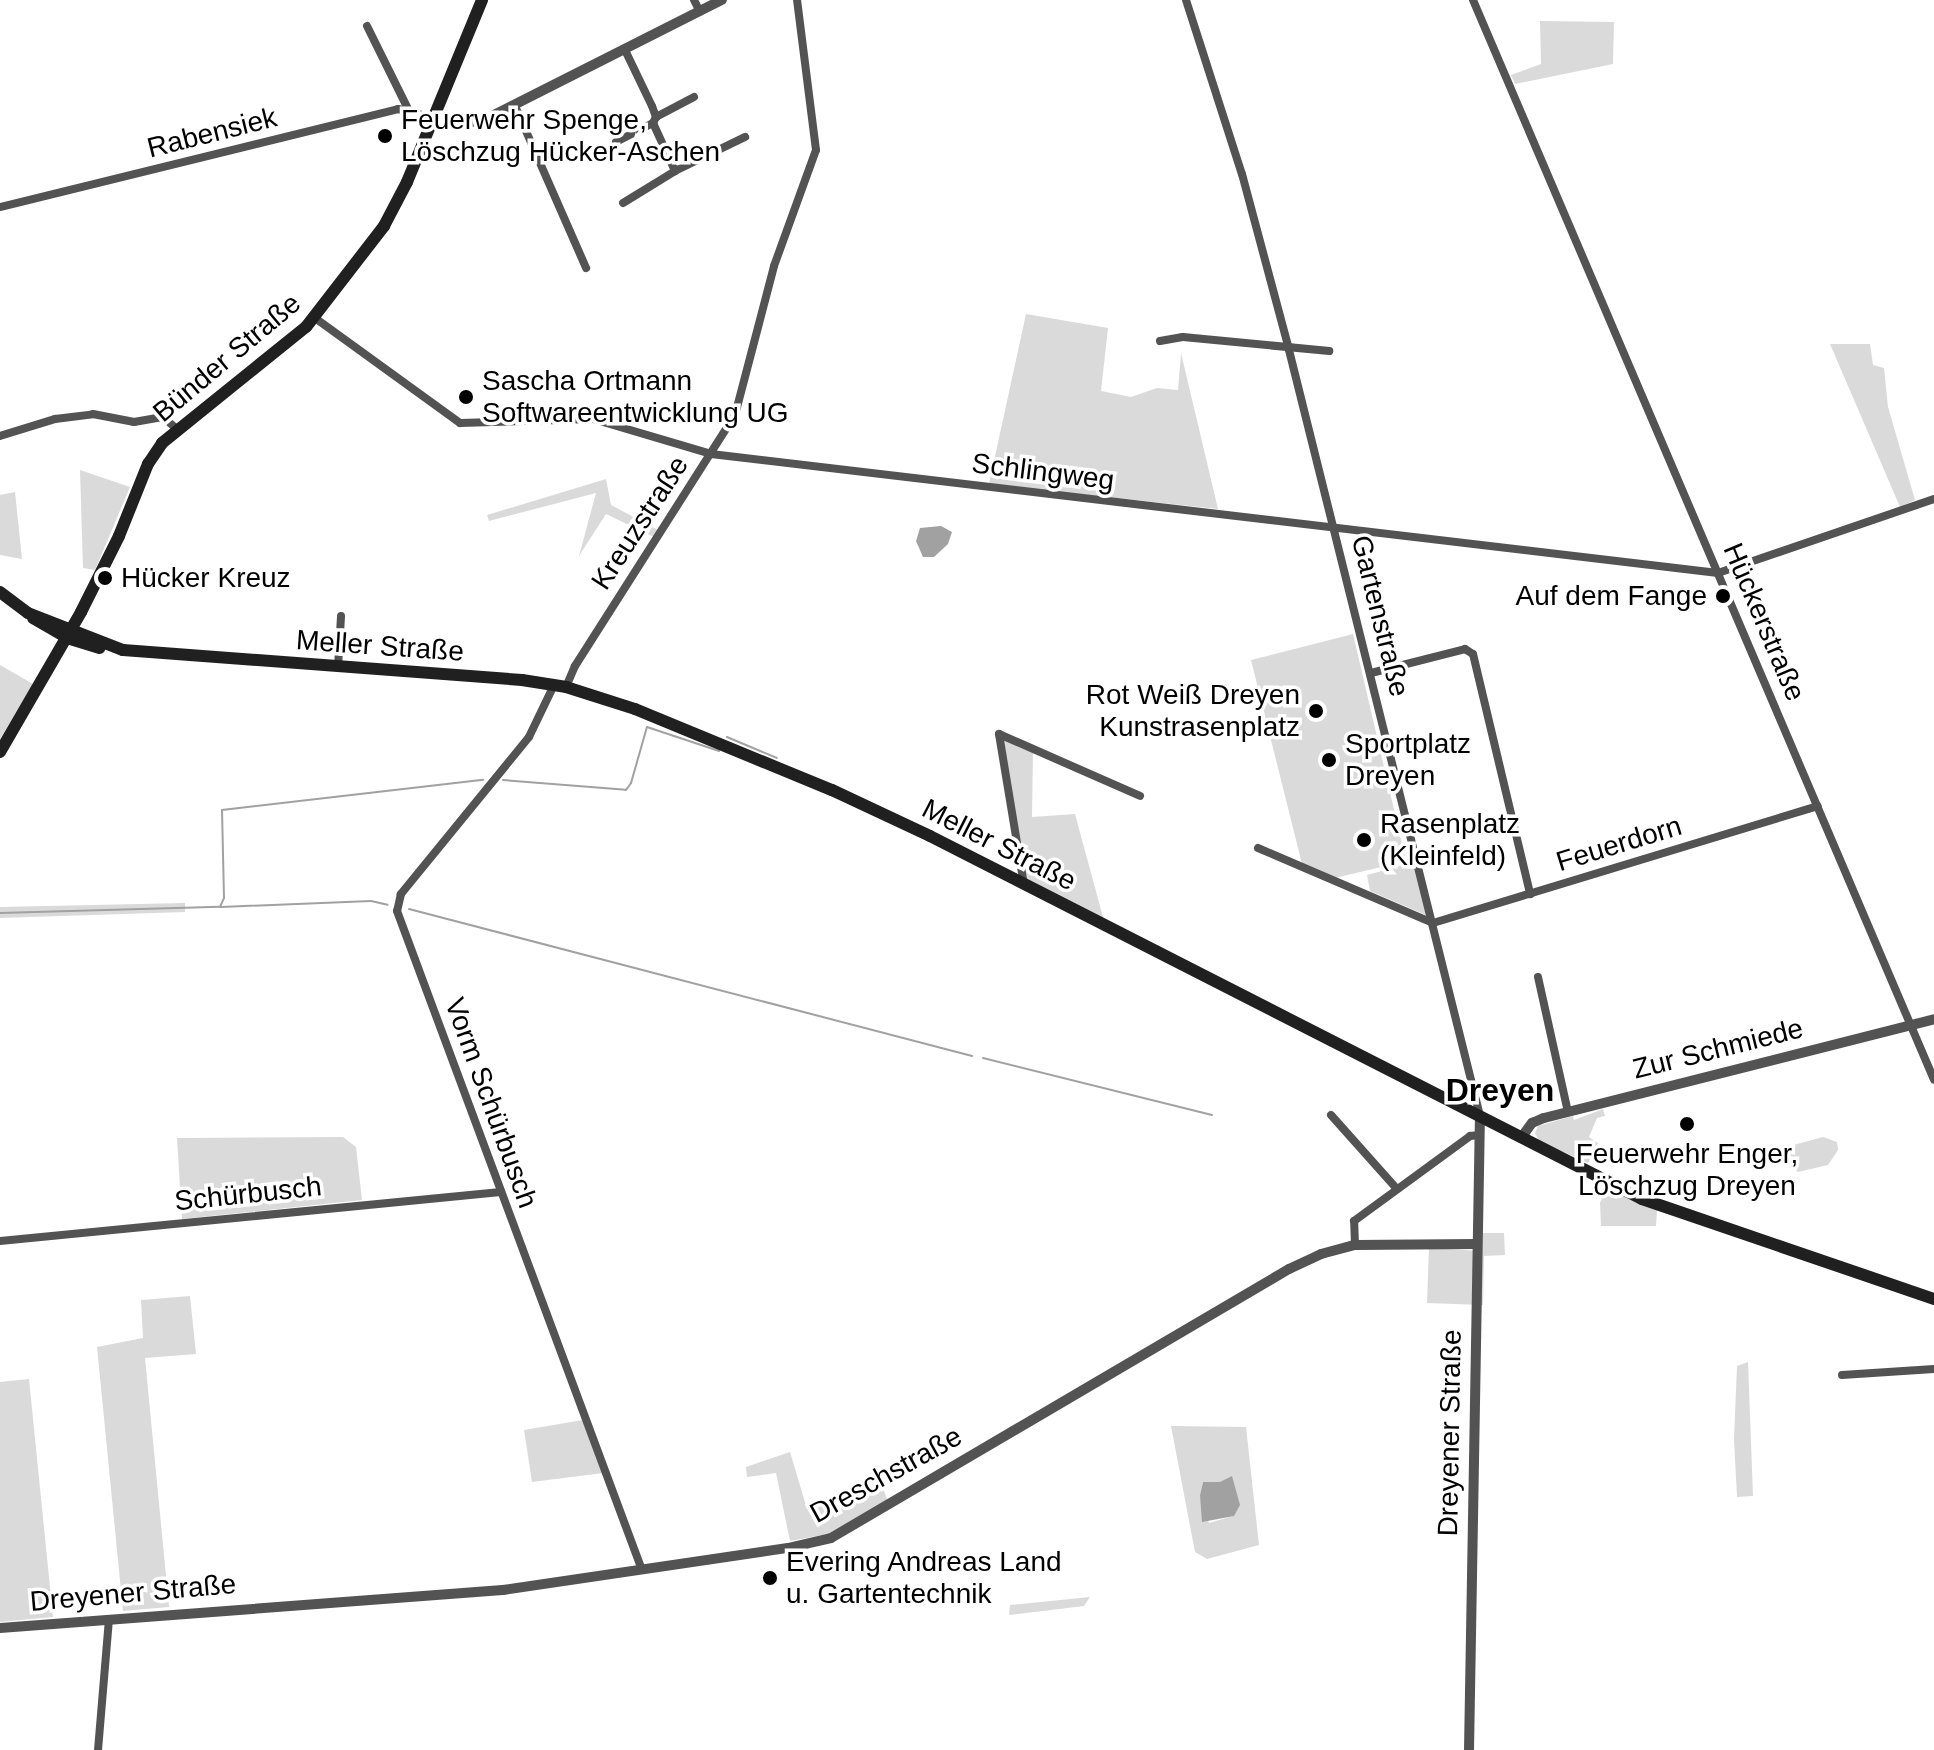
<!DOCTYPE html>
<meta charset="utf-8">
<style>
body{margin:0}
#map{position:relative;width:1934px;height:1750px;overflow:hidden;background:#fff;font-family:Arial,sans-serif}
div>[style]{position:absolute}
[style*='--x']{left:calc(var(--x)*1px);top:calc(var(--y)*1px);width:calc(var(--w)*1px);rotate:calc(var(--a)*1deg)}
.green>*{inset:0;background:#dadada}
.water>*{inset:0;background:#a1a1a1}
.stream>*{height:2px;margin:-1px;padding:0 1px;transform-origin:1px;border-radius:1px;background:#a1a1a1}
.minor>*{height:8px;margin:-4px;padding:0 4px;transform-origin:4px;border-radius:4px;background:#535353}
.tertiary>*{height:10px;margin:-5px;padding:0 5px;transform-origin:5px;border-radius:5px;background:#535353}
.secondary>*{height:12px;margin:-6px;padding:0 6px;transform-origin:6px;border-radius:6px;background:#202020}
.dots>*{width:22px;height:22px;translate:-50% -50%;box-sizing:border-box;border:4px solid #fff;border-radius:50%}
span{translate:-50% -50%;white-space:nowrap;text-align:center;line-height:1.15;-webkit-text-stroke:7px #fff;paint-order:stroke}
.poi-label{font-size:28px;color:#000}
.left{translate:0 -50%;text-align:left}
.right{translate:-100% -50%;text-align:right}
.street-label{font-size:28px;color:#000}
.quarter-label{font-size:32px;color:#000;font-weight:700}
</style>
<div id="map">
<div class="green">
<div style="clip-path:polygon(1540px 21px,1614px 22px,1613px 64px,1515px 84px,1511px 75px,1541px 64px)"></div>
<div style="clip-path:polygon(1026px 314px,1108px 328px,1101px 391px,1131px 397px,1157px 388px,1178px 390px,1181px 353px,1218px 509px,989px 484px)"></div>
<div style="clip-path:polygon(1830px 344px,1870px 344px,1873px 365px,1884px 368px,1888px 407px,1915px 500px,1900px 507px)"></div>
<div style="clip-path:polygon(80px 470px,130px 487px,95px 570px,83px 568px)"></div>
<div style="clip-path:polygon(606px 479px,611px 505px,658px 530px,654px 537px,606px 514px,579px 556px,596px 493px,489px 521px,487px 515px)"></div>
<div style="clip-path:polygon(15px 492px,22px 559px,0 555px,0 495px)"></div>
<div style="clip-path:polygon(1353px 634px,1406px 861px,1335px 878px,1302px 864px,1251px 660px)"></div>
<div style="clip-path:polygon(0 665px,33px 684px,0 739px)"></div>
<div style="clip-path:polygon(1002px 738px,1033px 750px,1032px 817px,1075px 814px,1104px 921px,1026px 878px)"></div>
<div style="clip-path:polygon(1414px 862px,1426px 915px,1370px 891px,1367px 875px)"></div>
<div style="clip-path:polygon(185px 903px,185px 912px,0 918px,0 907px)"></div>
<div style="clip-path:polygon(1603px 1109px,1605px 1116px,1597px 1118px,1589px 1137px,1598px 1143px,1588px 1163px,1539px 1141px,1535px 1133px,1538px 1126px,1573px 1116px,1574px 1120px)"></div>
<div style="clip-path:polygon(343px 1137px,356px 1147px,362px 1200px,182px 1219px,177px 1138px)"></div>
<div style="clip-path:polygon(1823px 1137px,1837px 1142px,1838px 1150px,1828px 1165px,1798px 1172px,1788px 1162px,1786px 1147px)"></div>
<div style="clip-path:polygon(1606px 1187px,1657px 1210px,1656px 1226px,1601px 1226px,1600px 1203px)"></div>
<div style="clip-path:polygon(1483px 1233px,1504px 1233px,1505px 1255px,1484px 1256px,1483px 1305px,1427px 1303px,1429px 1248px,1482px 1251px)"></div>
<div style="clip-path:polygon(190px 1296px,196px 1354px,145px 1358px,169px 1607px,123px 1611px,97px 1347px,143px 1338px,141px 1300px)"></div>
<div style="clip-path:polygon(1748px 1362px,1753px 1496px,1737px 1497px,1734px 1439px,1737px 1366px)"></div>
<div style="clip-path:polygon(29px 1379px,53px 1617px,0 1622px,0 1382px)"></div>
<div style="clip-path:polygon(583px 1420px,603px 1473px,532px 1482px,524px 1430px)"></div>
<div style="clip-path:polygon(evenodd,1171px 1426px,1246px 1427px,1259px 1545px,1207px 1559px,1195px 1552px,1171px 1426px,1203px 1482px,1220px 1482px,1233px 1516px,1209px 1523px,1200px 1495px,1203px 1482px)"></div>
<div style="clip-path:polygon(790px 1452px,807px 1509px,880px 1480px,888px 1502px,828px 1534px,790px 1541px,776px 1473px,747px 1477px,746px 1467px)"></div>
<div style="clip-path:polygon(1090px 1597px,1084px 1606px,1009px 1615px,1010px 1605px)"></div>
</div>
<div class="water">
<div style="clip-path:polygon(941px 526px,952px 532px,948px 544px,934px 557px,923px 557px,916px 541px,920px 528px)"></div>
<div style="clip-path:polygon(1232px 1476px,1240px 1505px,1234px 1516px,1202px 1522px,1200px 1495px,1203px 1482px,1220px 1482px)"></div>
</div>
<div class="stream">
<div style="--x:727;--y:737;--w:54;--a:22.8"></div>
<div style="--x:503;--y:780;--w:123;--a:4.6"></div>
<div style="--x:626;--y:790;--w:9;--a:-54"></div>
<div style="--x:631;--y:783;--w:58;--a:-74.1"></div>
<div style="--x:647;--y:727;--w:76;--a:18.4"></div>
<div style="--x:221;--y:907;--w:150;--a:-2.3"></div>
<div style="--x:371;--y:901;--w:17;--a:13"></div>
<div style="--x:409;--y:909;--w:582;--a:14.63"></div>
<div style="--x:0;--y:913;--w:220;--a:-1.6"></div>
<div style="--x:220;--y:907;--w:10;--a:-66"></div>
<div style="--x:224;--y:898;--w:88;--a:-91.3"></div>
<div style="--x:222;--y:810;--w:263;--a:-6.6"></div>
<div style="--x:983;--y:1058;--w:236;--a:14"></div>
</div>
<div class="minor">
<div style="--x:694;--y:0;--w:13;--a:63"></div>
<div style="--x:1186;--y:0;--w:183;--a:72.2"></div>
<div style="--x:1242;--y:174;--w:182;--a:75"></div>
<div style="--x:1289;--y:350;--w:789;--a:76"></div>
<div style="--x:1473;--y:0;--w:1174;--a:66.88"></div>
<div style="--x:367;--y:26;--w:93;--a:63.7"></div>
<div style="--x:625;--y:50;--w:62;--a:64.3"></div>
<div style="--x:652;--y:106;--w:12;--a:70"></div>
<div style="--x:656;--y:117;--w:7;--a:117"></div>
<div style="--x:653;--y:123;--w:53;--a:65.4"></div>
<div style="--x:515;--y:106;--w:177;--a:66.3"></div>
<div style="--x:656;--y:117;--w:43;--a:-27.8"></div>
<div style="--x:616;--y:142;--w:42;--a:-27.2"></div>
<div style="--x:623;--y:203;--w:61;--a:-31.6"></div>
<div style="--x:675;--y:171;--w:78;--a:-25.9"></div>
<div style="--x:0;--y:207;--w:410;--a:-13.8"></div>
<div style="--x:398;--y:109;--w:37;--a:14"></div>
<div style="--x:315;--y:318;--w:179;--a:35.9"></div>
<div style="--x:460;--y:423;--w:133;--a:-1.7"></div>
<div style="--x:593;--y:419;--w:123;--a:16.5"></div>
<div style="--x:711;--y:454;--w:1014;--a:6.74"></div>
<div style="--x:1718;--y:573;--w:228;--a:-18.9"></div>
<div style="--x:1160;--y:341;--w:23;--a:-10"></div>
<div style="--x:1183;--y:337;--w:147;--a:5.5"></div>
<div style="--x:0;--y:436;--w:58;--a:-17.2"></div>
<div style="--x:55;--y:419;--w:38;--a:-7"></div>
<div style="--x:93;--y:414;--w:42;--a:11"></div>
<div style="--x:134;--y:422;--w:29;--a:-10"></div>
<div style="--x:163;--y:417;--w:18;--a:41"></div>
<div style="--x:338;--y:667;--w:51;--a:-86.6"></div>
<div style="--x:1371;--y:673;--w:97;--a:-14.3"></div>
<div style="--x:1465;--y:649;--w:9;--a:32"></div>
<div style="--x:1473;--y:654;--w:247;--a:76.6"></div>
<div style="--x:554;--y:685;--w:58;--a:115.7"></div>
<div style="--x:529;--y:737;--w:203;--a:129.2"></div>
<div style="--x:401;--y:894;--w:17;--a:103"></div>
<div style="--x:397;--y:911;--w:703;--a:69.61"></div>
<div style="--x:566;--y:687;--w:23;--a:-67"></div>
<div style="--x:575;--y:666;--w:298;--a:-57.5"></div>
<div style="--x:735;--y:415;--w:154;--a:-75.3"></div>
<div style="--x:774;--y:266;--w:123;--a:-70.1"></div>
<div style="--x:816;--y:150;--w:151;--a:-97.2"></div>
<div style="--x:999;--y:734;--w:154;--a:23.7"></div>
<div style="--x:999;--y:734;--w:153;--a:80.6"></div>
<div style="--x:1258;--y:848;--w:190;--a:23.2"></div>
<div style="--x:1433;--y:923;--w:402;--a:-16.9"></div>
<div style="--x:1538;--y:977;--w:138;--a:77.5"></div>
<div style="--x:1331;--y:1115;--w:98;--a:48.3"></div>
<div style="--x:0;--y:1241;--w:503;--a:-5.59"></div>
<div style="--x:1355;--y:1245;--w:24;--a:-92"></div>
<div style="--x:1354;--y:1221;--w:144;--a:-36.2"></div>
<div style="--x:1470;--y:1136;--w:9;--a:-6"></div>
<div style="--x:1842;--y:1375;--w:92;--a:-3.7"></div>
<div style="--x:98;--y:1750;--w:131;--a:-85.2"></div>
</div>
<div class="tertiary">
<div style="--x:434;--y:118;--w:30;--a:12"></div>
<div style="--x:463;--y:124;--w:26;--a:-13"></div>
<div style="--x:488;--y:118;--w:262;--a:-26.8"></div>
<div style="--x:1521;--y:1138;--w:19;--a:-54"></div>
<div style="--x:1532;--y:1123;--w:13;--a:-23"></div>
<div style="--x:1544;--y:1118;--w:402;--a:-14.2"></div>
<div style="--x:0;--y:1628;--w:504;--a:-4.32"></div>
<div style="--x:503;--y:1590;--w:288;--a:-8.4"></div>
<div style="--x:788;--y:1548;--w:44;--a:-13.1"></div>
<div style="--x:831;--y:1538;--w:531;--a:-30.43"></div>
<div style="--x:1289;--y:1269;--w:35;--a:-25"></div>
<div style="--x:1321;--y:1254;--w:35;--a:-15"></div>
<div style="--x:1355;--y:1245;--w:122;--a:-0.5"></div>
<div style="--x:1469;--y:1750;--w:634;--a:-89.01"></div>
</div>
<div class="secondary">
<div style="--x:0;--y:592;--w:35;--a:37"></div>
<div style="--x:28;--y:613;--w:102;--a:21.3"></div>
<div style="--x:123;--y:650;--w:400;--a:4.3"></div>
<div style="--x:522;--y:680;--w:45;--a:9"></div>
<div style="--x:566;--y:687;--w:72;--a:17.7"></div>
<div style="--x:635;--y:709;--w:213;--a:22.4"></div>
<div style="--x:832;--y:790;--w:108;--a:25.1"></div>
<div style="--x:930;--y:836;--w:799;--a:27.01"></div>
<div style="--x:1642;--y:1199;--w:309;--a:18.9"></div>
<div style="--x:33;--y:618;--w:39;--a:30"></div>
<div style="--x:67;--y:638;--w:34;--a:17"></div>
<div style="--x:0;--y:752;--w:162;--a:-59.9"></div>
<div style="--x:81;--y:612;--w:85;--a:-63.4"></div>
<div style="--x:119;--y:536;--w:78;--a:-68.1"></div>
<div style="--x:148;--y:464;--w:25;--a:-56"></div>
<div style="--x:162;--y:443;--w:185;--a:-38.9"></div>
<div style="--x:306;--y:327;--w:128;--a:-52.3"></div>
<div style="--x:384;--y:226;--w:50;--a:-62.4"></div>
<div style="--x:407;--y:182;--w:197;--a:-67.6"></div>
</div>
<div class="dots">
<div style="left:385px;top:136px;background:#000"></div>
<div style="left:466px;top:397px;background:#000"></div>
<div style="left:105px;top:578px;background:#000"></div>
<div style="left:1723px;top:596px;background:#000"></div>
<div style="left:1316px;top:711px;background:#000"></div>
<div style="left:1329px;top:760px;background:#000"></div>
<div style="left:1364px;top:840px;background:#000"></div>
<div style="left:1687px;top:1124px;background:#000"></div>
<div style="left:770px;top:1578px;background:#000"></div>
</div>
<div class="poi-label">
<span class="left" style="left:401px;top:136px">Feuerwehr Spenge,<br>Löschzug Hücker-Aschen</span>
<span class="left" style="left:482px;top:397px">Sascha Ortmann<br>Softwareentwicklung UG</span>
<span class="left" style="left:121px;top:578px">Hücker Kreuz</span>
<span class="right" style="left:1707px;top:596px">Auf dem Fange</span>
<span class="right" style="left:1300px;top:711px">Rot Weiß Dreyen<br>Kunstrasenplatz</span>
<span class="left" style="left:1345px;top:760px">Sportplatz<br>Dreyen</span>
<span class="left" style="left:1380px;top:840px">Rasenplatz<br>(Kleinfeld)</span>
<span style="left:1687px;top:1170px">Feuerwehr Enger,<br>Löschzug Dreyen</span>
<span class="left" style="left:786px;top:1578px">Evering Andreas Land<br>u. Gartentechnik</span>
</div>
<div class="street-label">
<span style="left:212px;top:133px;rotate:-14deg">Rabensiek</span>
<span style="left:227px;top:358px;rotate:-40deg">Bünder Straße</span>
<span style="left:1043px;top:472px;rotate:7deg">Schlingweg</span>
<span style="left:640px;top:523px;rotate:-57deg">Kreuzstraße</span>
<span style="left:1380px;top:616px;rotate:76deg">Gartenstraße</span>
<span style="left:1764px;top:622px;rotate:67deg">Hückerstraße</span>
<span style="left:380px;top:646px;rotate:4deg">Meller Straße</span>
<span style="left:1619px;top:844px;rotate:-17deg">Feuerdorn</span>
<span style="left:999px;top:845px;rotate:27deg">Meller Straße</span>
<span style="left:1718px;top:1049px;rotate:-14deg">Zur Schmiede</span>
<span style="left:491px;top:1103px;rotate:70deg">Vorm Schürbusch</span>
<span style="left:248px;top:1194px;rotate:-6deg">Schürbusch</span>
<span style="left:1450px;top:1433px;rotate:-89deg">Dreyener Straße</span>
<span style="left:886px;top:1475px;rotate:-29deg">Dreschstraße</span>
<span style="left:133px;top:1593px;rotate:-5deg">Dreyener Straße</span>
</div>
<div class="quarter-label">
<span style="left:1500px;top:1090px">Dreyen</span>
</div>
</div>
